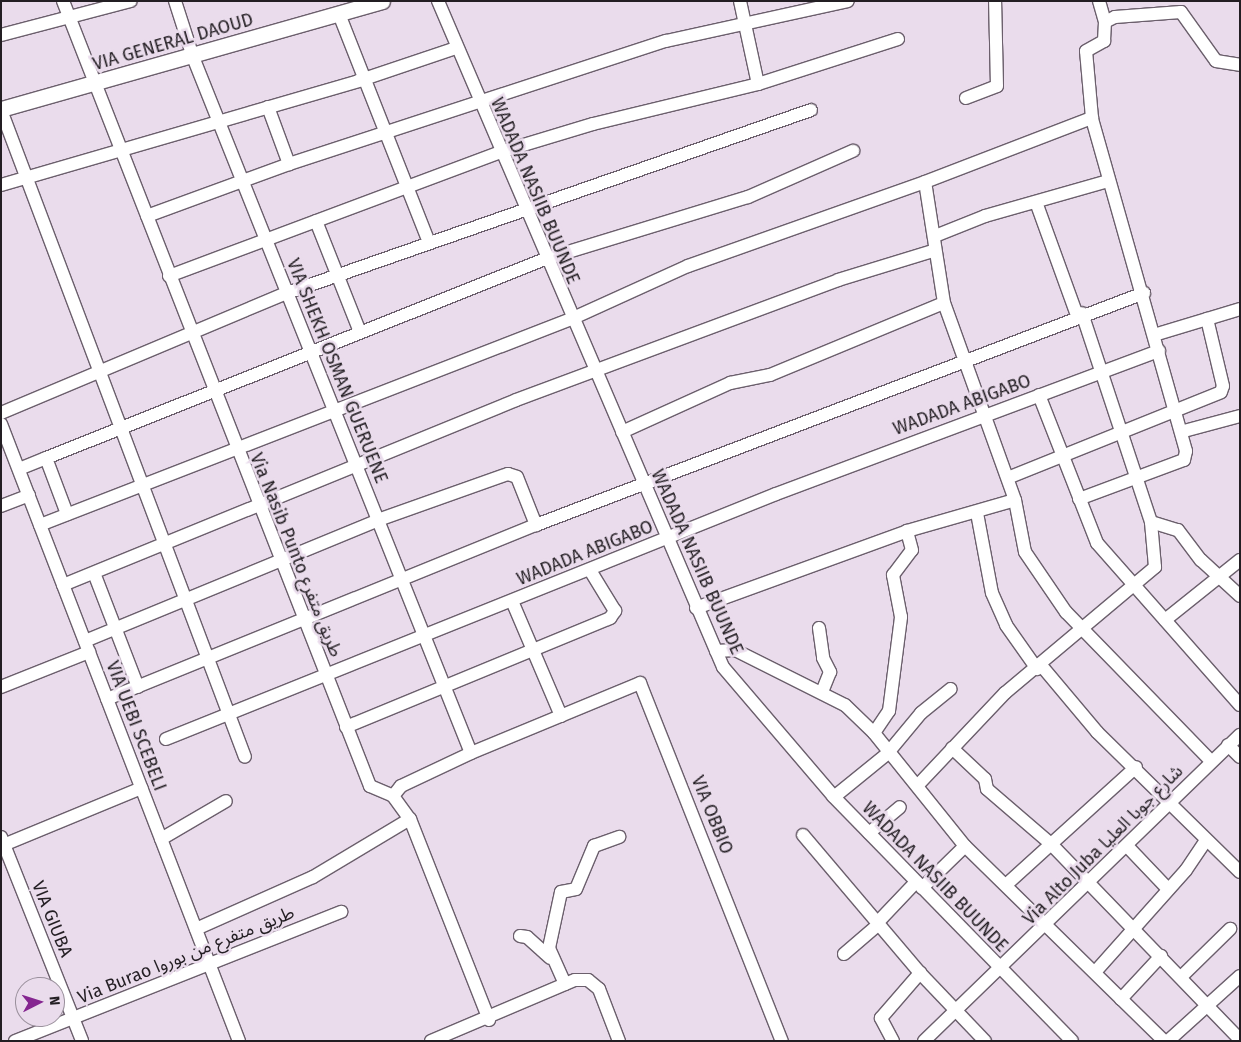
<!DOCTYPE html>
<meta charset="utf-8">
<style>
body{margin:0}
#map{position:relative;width:1241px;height:1042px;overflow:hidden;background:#eadcec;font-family:"Fira Sans","Noto Sans Arabic",sans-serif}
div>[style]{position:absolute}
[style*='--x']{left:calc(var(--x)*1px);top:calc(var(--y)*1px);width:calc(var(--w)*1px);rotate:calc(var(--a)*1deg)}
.roads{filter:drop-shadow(1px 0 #6b5f6c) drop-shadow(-1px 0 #6b5f6c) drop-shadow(0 1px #6b5f6c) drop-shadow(0 -1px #6b5f6c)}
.minor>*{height:12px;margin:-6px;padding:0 6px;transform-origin:6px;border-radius:6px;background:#fff}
.major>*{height:15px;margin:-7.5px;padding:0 7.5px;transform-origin:7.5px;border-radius:7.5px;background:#fff}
span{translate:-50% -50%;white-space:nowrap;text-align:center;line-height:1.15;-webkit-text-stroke:5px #eadcec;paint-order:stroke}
.street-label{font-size:18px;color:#231e23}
.frame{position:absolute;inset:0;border:2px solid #231e23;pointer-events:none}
.north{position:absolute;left:15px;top:977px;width:50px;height:50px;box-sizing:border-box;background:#eadcec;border:1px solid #9a909c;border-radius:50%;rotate:85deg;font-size:14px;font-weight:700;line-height:20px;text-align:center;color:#231e23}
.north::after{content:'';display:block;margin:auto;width:18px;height:22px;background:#852690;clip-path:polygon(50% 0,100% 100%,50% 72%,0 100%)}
</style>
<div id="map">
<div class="roads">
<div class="minor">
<div style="--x:63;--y:1;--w:843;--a:68.64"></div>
<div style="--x:370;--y:786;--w:25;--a:23"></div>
<div style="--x:393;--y:796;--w:29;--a:54"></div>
<div style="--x:410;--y:819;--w:216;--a:68.5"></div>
<div style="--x:175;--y:1;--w:59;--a:72.2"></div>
<div style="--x:193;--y:57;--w:749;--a:68.23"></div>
<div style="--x:438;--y:1;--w:724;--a:66.83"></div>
<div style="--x:723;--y:667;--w:170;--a:49.5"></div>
<div style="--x:833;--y:796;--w:342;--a:45.7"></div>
<div style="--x:740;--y:1;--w:85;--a:77.8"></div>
<div style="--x:1099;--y:1;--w:22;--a:74"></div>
<div style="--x:339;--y:14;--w:246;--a:68.5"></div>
<div style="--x:1;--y:35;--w:134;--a:-14.7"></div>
<div style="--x:966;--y:98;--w:33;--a:-21"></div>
<div style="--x:997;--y:86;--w:85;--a:-91.3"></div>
<div style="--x:268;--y:107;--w:61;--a:69.8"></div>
<div style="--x:1;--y:110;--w:691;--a:69.34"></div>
<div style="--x:1;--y:185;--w:372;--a:-16.2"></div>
<div style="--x:358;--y:81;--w:103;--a:-18.6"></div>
<div style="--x:1036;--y:202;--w:120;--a:70.1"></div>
<div style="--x:147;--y:216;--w:151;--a:-20.1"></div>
<div style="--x:289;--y:164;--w:397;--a:-18.1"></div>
<div style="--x:666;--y:41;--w:186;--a:-12.4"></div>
<div style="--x:316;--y:221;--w:119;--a:68.4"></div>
<div style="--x:935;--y:236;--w:54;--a:-21.8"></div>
<div style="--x:985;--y:216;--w:128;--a:-15.9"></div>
<div style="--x:169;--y:276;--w:353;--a:-20.5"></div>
<div style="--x:500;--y:152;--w:97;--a:-16.8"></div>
<div style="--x:593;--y:124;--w:170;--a:-13.6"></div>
<div style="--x:758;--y:84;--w:147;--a:-17.8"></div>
<div style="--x:1154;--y:335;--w:90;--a:-16.8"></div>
<div style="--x:1039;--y:395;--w:159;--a:68.6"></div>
<div style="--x:1097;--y:543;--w:216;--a:48.6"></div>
<div style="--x:1;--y:413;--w:310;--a:-22.8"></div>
<div style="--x:287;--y:293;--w:555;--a:-19.25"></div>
<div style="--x:1;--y:424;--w:661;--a:68.91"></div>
<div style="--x:1184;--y:431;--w:58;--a:-15"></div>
<div style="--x:622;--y:432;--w:119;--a:-24.4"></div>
<div style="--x:730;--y:383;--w:41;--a:-11.3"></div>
<div style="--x:770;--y:375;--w:188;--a:-22.5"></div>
<div style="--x:46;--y:458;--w:537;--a:-21.74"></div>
<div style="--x:545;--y:259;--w:212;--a:-17"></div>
<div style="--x:748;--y:197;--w:115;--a:-23.7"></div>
<div style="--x:19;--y:469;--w:29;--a:-22"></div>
<div style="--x:46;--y:458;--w:60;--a:69.4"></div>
<div style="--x:1010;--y:477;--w:227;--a:-21.9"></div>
<div style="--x:1221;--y:392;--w:6;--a:-72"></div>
<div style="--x:1223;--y:386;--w:69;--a:-103.4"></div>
<div style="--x:1079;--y:499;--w:112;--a:-20.4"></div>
<div style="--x:1184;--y:460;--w:9;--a:-77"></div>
<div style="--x:1186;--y:451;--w:346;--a:-105.8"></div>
<div style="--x:1015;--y:500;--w:53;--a:79.1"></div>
<div style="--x:1025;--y:552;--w:73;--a:55.7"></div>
<div style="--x:1066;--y:612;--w:206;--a:45.8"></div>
<div style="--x:1;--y:506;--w:30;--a:-21"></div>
<div style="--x:977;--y:513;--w:81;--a:79.4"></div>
<div style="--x:992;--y:593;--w:35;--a:66"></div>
<div style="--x:1006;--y:625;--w:54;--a:54.8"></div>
<div style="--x:1151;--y:522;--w:28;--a:17"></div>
<div style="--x:1178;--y:530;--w:38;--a:53"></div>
<div style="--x:1201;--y:560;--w:53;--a:42.7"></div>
<div style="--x:40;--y:525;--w:570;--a:-21.2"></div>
<div style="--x:571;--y:319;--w:128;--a:-24.4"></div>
<div style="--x:688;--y:266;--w:251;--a:-19.5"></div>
<div style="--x:94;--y:573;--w:122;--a:68.9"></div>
<div style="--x:63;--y:585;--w:489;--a:-22.2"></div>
<div style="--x:516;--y:400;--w:344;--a:-20.4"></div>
<div style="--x:838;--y:280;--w:99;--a:-17"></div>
<div style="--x:512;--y:601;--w:125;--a:66.9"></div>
<div style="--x:696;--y:608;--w:225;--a:-20"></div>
<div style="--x:907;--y:531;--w:112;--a:-16"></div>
<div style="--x:1015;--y:500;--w:209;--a:-109.8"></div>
<div style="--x:944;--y:303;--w:122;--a:-98.9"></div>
<div style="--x:925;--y:182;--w:179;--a:-21"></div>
<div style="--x:1092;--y:118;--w:67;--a:-95.1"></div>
<div style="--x:1086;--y:51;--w:21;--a:-29"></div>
<div style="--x:1104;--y:41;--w:19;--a:-87"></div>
<div style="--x:1105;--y:22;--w:11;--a:-27"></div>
<div style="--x:1115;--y:17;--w:66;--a:-4.3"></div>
<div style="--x:1181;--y:12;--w:60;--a:54.5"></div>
<div style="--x:1216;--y:61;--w:24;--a:9"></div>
<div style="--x:1165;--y:620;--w:96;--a:-38.7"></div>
<div style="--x:819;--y:628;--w:30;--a:82"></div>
<div style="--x:823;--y:658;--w:16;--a:63"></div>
<div style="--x:830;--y:672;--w:22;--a:112"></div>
<div style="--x:85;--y:641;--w:317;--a:-22.4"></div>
<div style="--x:378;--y:520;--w:138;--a:-19.5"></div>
<div style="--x:508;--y:474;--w:9;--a:18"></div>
<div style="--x:517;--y:477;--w:52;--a:68.4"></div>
<div style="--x:536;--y:525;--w:651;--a:-20.89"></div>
<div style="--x:716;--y:651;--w:19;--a:-3"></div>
<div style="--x:735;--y:650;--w:123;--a:26.6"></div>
<div style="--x:845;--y:705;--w:40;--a:44"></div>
<div style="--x:874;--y:733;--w:145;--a:51.2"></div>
<div style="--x:965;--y:846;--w:279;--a:44.4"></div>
<div style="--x:1040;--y:664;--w:89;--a:50"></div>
<div style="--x:1097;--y:732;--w:200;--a:44.4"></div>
<div style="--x:1;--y:687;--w:95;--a:-21.7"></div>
<div style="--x:107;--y:699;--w:463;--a:-22.1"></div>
<div style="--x:346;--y:727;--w:286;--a:-22.4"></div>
<div style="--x:610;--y:618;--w:9;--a:-54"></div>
<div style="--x:615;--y:611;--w:48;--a:-121.4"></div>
<div style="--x:874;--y:733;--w:27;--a:-56"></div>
<div style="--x:889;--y:711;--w:95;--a:-82.7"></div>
<div style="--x:901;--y:617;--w:43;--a:-100.8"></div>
<div style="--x:893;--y:575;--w:31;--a:-53"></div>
<div style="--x:912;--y:550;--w:20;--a:-105"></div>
<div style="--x:166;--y:739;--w:657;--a:-21.88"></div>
<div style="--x:776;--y:494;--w:409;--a:-20.5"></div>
<div style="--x:1228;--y:745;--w:17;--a:45"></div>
<div style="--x:952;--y:748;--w:45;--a:43.2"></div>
<div style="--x:985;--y:779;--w:10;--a:79"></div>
<div style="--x:987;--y:789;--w:84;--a:40.7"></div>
<div style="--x:1051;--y:844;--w:272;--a:46"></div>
<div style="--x:918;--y:785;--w:127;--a:-46.6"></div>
<div style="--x:1005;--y:693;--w:196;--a:-40"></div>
<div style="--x:1155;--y:567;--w:45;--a:-95.1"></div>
<div style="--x:1151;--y:522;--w:220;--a:-108.3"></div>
<div style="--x:393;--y:796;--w:13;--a:-51"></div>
<div style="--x:401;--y:786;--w:77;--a:-25.2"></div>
<div style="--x:471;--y:753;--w:183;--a:-22.5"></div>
<div style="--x:640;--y:683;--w:385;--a:68.4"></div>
<div style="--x:834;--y:797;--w:68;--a:-39.1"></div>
<div style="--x:887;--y:754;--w:53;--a:-50.3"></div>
<div style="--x:921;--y:713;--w:38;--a:-39"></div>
<div style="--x:869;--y:833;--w:40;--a:-40"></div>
<div style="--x:803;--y:835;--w:181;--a:49.7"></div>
<div style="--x:920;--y:973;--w:94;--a:46.3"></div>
<div style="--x:1;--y:837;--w:219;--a:68.3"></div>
<div style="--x:161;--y:839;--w:75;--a:-30.3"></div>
<div style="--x:1;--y:846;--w:152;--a:-22.4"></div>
<div style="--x:1127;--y:846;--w:58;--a:46.4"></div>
<div style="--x:1007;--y:884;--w:174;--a:-42.2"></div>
<div style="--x:922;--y:888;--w:60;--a:-44.3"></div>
<div style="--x:878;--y:922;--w:55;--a:-46.5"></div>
<div style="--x:196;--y:929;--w:128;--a:-24"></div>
<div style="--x:313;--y:877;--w:113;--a:-30.9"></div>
<div style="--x:520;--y:936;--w:7;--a:8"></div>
<div style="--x:527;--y:937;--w:31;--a:42"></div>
<div style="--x:844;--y:954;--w:46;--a:-40.6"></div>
<div style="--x:1096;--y:971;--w:135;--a:-48.3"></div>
<div style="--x:1186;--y:870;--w:36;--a:-56"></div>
<div style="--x:1181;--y:977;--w:69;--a:-44.4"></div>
<div style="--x:565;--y:984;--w:39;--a:-114"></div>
<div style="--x:549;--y:948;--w:57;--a:-77.9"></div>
<div style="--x:561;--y:892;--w:15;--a:-11"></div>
<div style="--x:576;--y:889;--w:47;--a:-67.3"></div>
<div style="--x:594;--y:846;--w:27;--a:-20"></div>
<div style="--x:1121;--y:999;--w:59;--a:-47.1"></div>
<div style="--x:15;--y:1041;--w:351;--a:-21.6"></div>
<div style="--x:431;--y:1041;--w:156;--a:-23"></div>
<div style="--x:575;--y:980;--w:13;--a:0"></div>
<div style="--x:588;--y:980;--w:14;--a:39"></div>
<div style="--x:599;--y:989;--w:56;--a:69"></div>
<div style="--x:893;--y:1041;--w:26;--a:-118"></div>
<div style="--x:881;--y:1018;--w:60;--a:-49.1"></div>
<div style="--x:924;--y:1041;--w:440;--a:-44.1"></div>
<div style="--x:1168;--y:1041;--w:97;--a:-42.1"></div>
</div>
<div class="major">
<div style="--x:1;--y:109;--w:396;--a:-15.8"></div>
</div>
</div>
<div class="street-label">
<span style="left:173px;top:42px;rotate:-16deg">VIA GENERAL DAOUD</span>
<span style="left:535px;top:191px;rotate:67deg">WADADA NASIIB BUUNDE</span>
<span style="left:337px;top:371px;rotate:68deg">VIA SHEKH OSMAN GUERUENE</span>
<span style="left:962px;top:405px;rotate:-20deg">WADADA ABIGABO</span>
<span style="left:585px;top:553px;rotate:-22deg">WADADA ABIGABO</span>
<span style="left:296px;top:555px;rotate:68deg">Via Nasib Punto طريق متفرع</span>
<span style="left:697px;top:562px;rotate:66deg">WADADA NASIIB BUUNDE</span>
<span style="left:136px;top:726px;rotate:69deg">VIA UEBI SCEBELI</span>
<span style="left:712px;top:815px;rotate:68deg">VIA OBBIO</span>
<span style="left:1103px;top:845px;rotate:-45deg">Via Alto Juba شارع جوبا العليا</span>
<span style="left:935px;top:877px;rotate:46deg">WADADA NASIIB BUUNDE</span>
<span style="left:52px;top:919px;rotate:68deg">VIA GIUBA</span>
<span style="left:186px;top:955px;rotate:-22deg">Via Burao طريق متفرع من بوروا</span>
</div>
<div class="frame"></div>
<div class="north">N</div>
</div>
